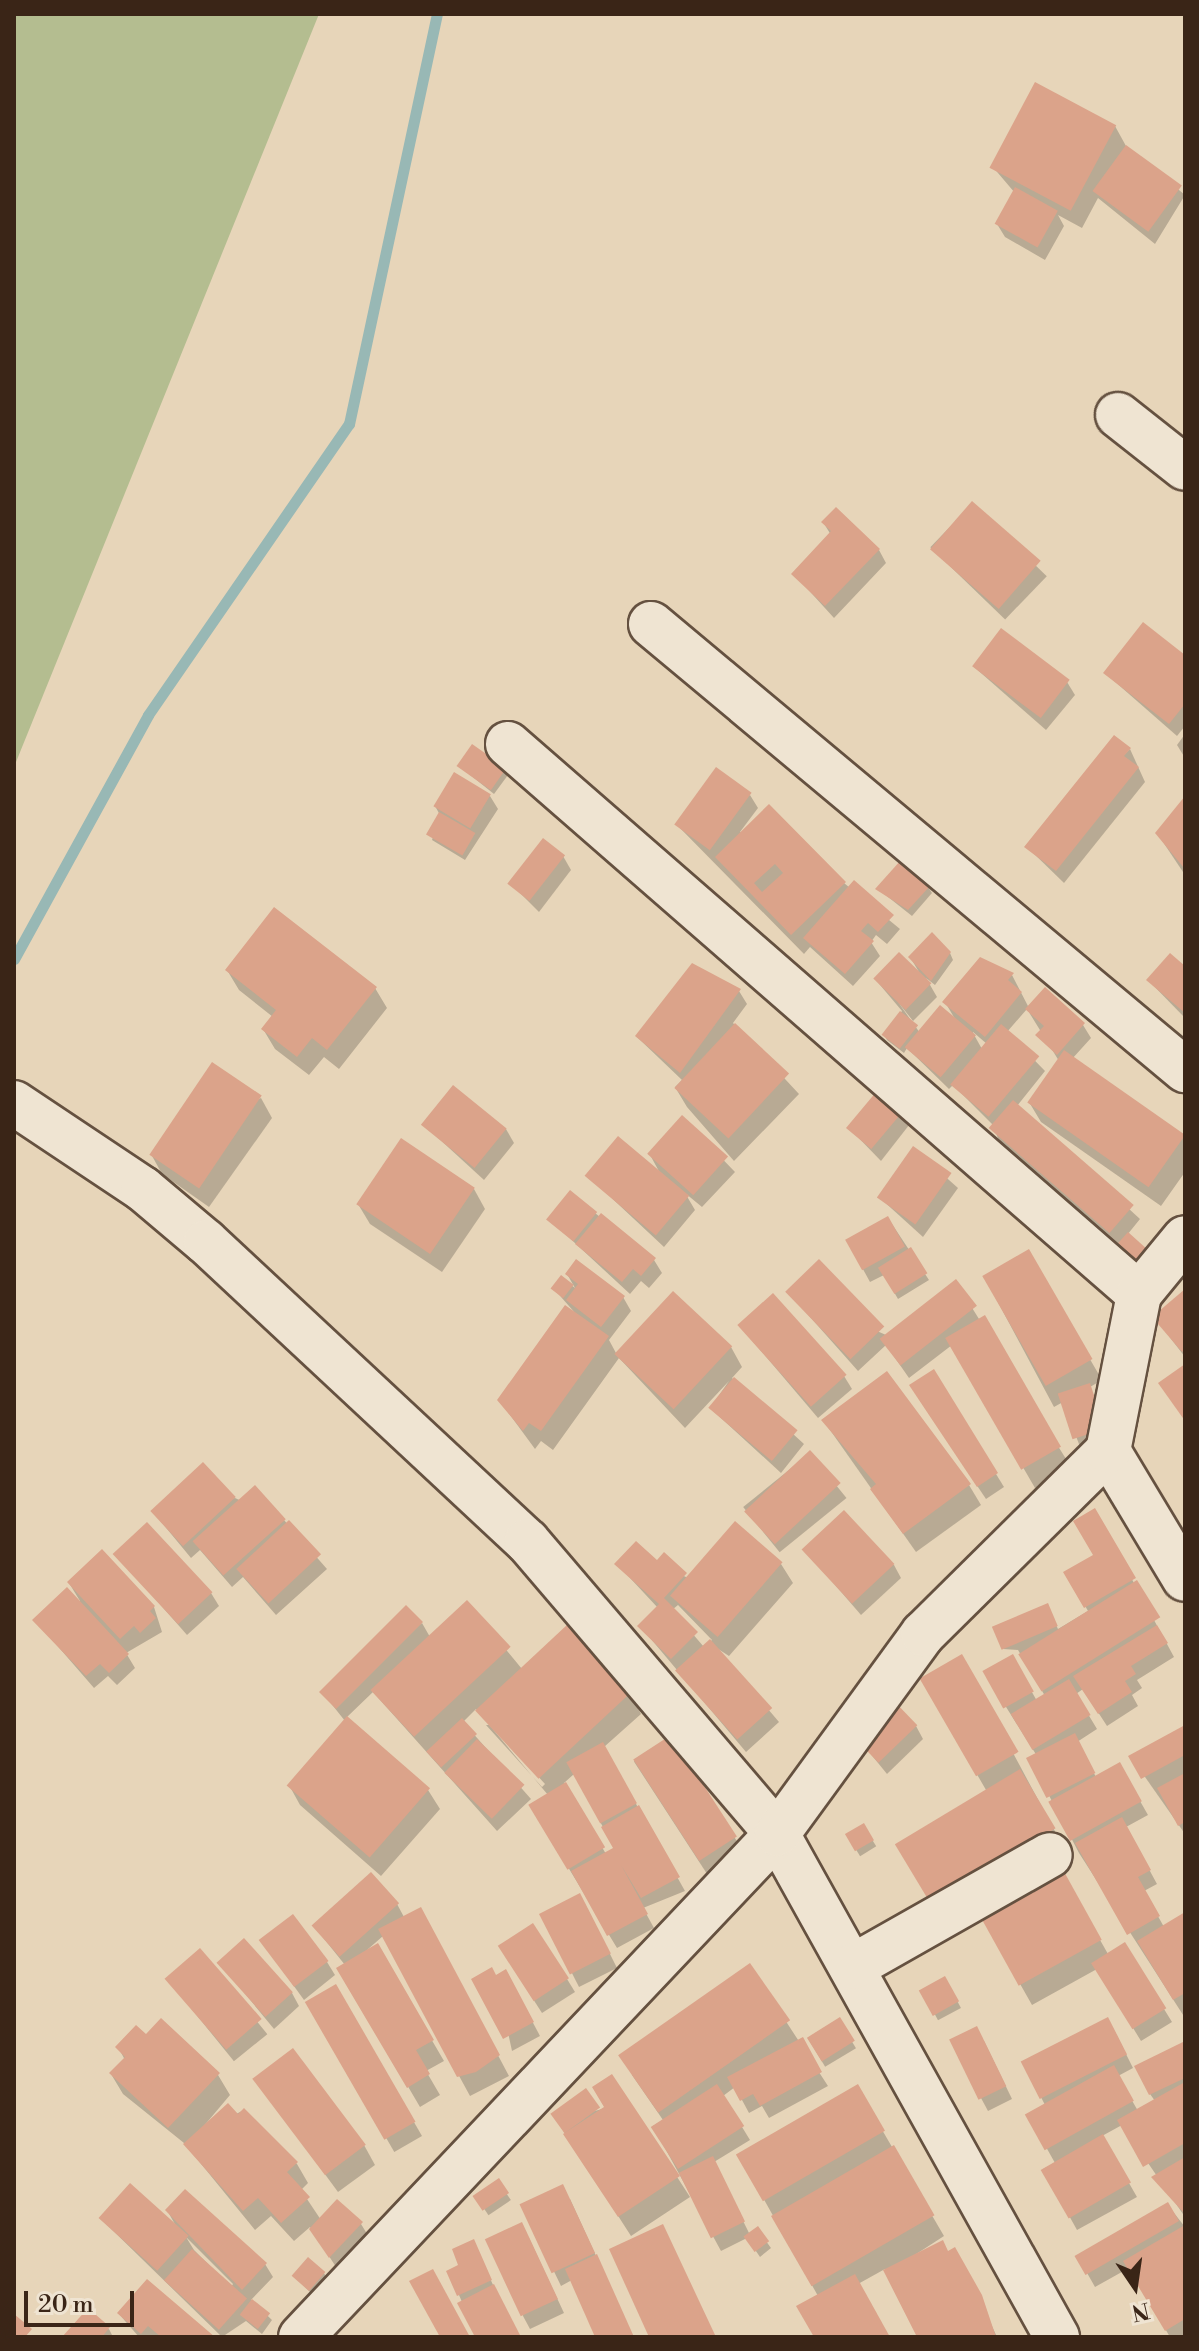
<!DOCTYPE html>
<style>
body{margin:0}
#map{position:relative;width:1199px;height:2351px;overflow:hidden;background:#e7d5b9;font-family:"Libre Bodoni",serif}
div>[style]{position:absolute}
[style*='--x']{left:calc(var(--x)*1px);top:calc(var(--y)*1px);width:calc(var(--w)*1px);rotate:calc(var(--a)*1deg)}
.green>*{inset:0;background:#b4bd90}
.shadow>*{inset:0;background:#0003;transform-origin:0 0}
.stream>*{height:11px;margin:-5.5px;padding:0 5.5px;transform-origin:5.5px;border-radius:5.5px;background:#98b8b5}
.building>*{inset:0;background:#dba38a;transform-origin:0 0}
.roads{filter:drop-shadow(2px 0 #655140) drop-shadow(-2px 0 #655140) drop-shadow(0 2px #655140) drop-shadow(0 -2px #655140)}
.minor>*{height:44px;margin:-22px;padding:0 22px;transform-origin:22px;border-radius:22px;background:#efe4d2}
span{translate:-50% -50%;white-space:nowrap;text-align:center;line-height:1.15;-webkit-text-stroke:6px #efe4d2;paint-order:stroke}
.frame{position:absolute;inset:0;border:16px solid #3a2517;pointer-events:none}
.north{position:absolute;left:1095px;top:2247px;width:80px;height:80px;-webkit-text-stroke:6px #efe4d2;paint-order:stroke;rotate:167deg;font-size:22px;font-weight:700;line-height:32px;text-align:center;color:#3a2517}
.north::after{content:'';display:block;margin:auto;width:28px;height:36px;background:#3a2517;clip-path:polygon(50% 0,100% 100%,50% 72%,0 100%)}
.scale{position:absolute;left:24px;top:2291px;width:110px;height:36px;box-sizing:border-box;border:4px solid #3a2517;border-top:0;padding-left:10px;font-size:24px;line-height:28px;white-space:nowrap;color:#3a2517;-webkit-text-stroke:6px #efe4d2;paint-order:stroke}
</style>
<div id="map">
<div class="green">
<div style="clip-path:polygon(14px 14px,319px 14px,14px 767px)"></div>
</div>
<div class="shadow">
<div style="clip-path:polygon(1115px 126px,1126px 146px,1185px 195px,1155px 244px,1098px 198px,1082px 228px,1058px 215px,1064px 226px,1045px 260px,1005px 237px,997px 224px,1015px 193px,992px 166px)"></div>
<div style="left:972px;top:504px;width:104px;height:60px;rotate:44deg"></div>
<div style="clip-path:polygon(823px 522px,879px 550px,886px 563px,834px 618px,794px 574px,831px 535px)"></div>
<div style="clip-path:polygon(1185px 662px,1185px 726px,1177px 736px,1105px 673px)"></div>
<div style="clip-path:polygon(973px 666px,1067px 682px,1075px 695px,1046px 730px)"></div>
<div style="clip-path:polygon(1185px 734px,1185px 758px,1177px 745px)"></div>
<div style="clip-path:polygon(1130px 749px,1145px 782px,1064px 883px,1027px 847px)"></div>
<div style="clip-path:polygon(459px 766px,504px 769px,508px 775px,494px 794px)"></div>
<div style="clip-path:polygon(750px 795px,758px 808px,740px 832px,844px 883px,900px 929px,887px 944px,876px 935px,871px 942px,880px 956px,853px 986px,810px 947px,804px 954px,676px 824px)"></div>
<div style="clip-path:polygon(490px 796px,498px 809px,465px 860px,432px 840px,440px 815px,435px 806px)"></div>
<div style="clip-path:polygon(1185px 799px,1185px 875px,1157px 833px)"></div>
<div style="clip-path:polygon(563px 856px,571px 870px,539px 912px,511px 884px)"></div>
<div style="clip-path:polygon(928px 887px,932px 893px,912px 916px,878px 889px)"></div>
<div style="clip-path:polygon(evenodd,950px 953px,953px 960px,935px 985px,926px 978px,937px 997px,913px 1021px,898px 1002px,920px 1033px,955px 1019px,945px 1002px,1012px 975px,1029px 1008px,1083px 1025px,1091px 1038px,1072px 1059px,1184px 1137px,1185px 1172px,1161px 1206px,1041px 1122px,1029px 1102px,1059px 1061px,1027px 1009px,1007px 1032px,1045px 1071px,1017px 1106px,1140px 1219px,1119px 1245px,999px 1142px,994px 1126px,953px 1085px,949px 1089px,907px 1048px,904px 1053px,887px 1040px,884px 1034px,902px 1011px,875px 979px,919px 972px,910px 957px,950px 953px,973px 1032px,987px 1044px,982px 1049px,973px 1033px,973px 1032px)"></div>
<div style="clip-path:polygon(1185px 969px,1185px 1018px,1148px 980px)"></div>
<div style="clip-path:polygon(227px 970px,375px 988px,387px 1008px,339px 1069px,324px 1057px,309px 1075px,275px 1049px,263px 1029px,273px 1017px,239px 990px)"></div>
<div style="clip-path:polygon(739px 991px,747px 1004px,733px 1023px,799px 1094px,734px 1161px,687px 1107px,675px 1087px,682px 1080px,637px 1037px)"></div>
<div style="clip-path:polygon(882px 1088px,913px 1120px,881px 1161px,850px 1129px)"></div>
<div style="clip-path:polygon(261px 1098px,272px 1118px,209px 1207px,162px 1174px,151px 1154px)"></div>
<div style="clip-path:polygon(682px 1117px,735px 1172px,702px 1207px,685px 1193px,695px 1210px,664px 1247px,587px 1175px,661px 1175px,649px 1153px)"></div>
<div style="clip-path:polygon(424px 1125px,506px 1129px,514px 1143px,484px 1180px)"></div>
<div style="clip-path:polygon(914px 1149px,958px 1188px,923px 1237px,880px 1198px)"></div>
<div style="clip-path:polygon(474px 1189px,485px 1209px,442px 1272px,370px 1224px,358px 1204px)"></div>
<div style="clip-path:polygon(595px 1213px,654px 1260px,662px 1273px,649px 1288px,641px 1281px,630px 1294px,549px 1219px)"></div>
<div style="clip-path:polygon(888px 1218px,929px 1280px,898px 1299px,884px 1275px,870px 1282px,847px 1240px)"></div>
<div style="clip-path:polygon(1028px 1252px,1102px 1380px,1090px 1387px,1111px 1443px,1082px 1452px,1063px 1402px,1054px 1407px,984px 1276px)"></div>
<div style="clip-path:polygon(567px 1274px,623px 1297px,631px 1311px,609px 1340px,616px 1353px,731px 1347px,742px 1367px,732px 1378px,804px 1444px,781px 1473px,710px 1408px,729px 1381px,685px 1428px,619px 1358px,553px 1450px,541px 1441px,535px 1449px,499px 1400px,576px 1314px,554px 1289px,562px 1278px,575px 1288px)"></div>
<div style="clip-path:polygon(956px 1282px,1071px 1467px,1035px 1488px,952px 1345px,909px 1378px,886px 1345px,858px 1371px,787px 1291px,886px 1335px)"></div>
<div style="clip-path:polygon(1185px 1292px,1185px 1357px,1155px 1318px)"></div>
<div style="clip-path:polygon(739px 1325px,844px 1376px,852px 1389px,818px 1418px)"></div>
<div style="clip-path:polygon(919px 1399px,996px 1474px,1004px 1487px,986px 1499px)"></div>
<div style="clip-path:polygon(823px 1420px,969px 1485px,981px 1505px,916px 1552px)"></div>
<div style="left:810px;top:1453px;width:58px;height:86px;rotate:51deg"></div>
<div style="clip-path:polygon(235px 1498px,284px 1520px,327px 1569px,276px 1615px,243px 1577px,232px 1587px,200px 1550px,191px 1558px,153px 1512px)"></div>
<div style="clip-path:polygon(1095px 1511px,1174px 1657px,1137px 1680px,1142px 1688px,1132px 1695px,1138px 1706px,1107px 1726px,1083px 1689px,1076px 1694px,1097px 1729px,1077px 1742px,1096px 1777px,1119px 1764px,1148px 1815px,1126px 1827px,1157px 1884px,1144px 1891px,1164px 1927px,1185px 1915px,1185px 2018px,1079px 1853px,1030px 1759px,1037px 1756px,984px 1672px,1012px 1657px,1037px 1701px,1045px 1696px,1018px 1650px,1003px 1649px,1050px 1612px,1058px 1629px,1088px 1611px,1066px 1573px,1095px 1556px)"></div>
<div style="clip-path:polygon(805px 1550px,894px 1565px,901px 1578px,861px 1615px)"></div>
<div style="clip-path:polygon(102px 1552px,154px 1607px,162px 1632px,126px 1653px,135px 1668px,117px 1685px,108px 1676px,94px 1688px,35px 1620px,80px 1601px,69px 1583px)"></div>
<div style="clip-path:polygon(116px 1554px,211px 1593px,219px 1606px,187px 1635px)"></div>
<div style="clip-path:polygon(evenodd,657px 1563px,688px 1578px,781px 1564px,793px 1583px,729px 1656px,715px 1647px,779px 1722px,746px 1752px,640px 1626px,658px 1608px,617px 1564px,657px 1563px,678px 1605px,712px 1640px,704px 1647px,672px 1610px,678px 1605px)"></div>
<div style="clip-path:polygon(evenodd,467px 1602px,522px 1669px,630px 1694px,641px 1714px,604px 1747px,685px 1891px,643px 1908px,654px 1928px,617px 1948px,531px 1806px,548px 1795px,476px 1709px,463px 1722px,531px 1799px,497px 1831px,373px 1692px,346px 1718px,428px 1790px,440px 1809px,381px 1876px,300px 1805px,289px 1785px,345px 1721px,322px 1692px,422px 1623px,430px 1637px,467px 1602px,486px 1725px,491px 1725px,545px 1784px,542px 1787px,486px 1725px,467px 1602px,574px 1774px,615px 1849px,606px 1854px,564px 1783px,574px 1774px)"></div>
<div style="clip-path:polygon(961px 1656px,1064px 1848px,941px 1920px,986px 1790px,922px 1679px)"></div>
<div style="clip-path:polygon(916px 1726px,923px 1739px,887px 1774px,857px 1737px)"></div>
<div style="clip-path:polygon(1185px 1727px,1185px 1834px,1131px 1757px)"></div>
<div style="left:670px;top:1738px;width:134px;height:43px;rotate:57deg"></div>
<div style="left:863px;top:1825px;width:25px;height:19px;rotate:58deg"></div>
<div style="clip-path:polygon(1061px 1871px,1108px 1954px,1124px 1944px,1172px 2022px,1141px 2041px,1097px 1969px,1032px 2005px,981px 1915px)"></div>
<div style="clip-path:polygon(397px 1904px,404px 1917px,431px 1929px,509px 2076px,470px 2096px,383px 1936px,367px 1950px,377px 1946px,444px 2061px,426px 2071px,440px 2095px,420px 2107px,339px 1969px,345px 1965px,313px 1925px)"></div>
<div style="clip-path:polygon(587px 1908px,617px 1968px,579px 1987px,542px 1914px)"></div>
<div style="clip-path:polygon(262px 1942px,327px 1962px,335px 1975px,304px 2000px)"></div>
<div style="left:200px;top:1951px;width:107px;height:43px;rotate:51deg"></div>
<div style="clip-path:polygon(508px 1960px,567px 1979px,575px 1992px,542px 2013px)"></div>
<div style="clip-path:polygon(219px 1962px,292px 1993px,299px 2006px,274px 2029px)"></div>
<div style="clip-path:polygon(750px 1966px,828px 2086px,769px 2118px,762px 2106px,749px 2113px,735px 2087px,723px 2096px,750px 2140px,714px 2162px,750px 2235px,757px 2229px,771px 2248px,760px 2257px,747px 2238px,721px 2251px,653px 2126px,663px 2120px,632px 2075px)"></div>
<div style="clip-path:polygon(496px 1977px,513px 1985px,540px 2036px,512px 2051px)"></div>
<div style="left:945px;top:1978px;width:34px;height:26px;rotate:62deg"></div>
<div style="left:336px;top:1987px;width:172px;height:32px;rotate:60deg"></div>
<div style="left:839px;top:2020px;width:33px;height:36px;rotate:59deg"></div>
<div style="clip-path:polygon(1115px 2032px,1133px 2068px,1118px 2076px,1138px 2111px,1155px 2101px,1150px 2094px,1185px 2046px,1185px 2217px,1122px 2125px,1102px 2136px,1137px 2197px,1077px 2230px,1043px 2169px,1055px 2163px,1028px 2115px,1045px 2105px,1023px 2062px)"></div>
<div style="clip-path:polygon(146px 2037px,218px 2075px,230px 2095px,198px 2133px,244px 2110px,297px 2164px,308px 2183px,301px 2190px,321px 2220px,361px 2224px,369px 2237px,338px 2270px,310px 2227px,294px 2241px,271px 2216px,255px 2230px,184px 2143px,123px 2094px,111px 2074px,125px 2060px,118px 2047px)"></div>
<div style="clip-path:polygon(984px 2041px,1012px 2099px,988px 2111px,981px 2098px)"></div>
<div style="clip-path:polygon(612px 2076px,690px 2197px,631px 2236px,557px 2121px,606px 2108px)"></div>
<div style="clip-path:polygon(255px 2079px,364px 2145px,375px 2165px,338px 2192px)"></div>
<div style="clip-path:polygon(857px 2087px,944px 2236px,904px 2262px,948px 2253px,966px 2270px,997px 2337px,919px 2337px,885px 2269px,858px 2284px,888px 2337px,816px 2337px,818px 2296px,739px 2155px)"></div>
<div style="left:498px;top:2181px;width:23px;height:27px;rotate:56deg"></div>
<div style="clip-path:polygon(570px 2199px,633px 2337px,597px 2337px,572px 2280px,561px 2286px,522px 2205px)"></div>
<div style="clip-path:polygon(1167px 2204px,1185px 2227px,1185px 2337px,1170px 2337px,1129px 2268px,1095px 2287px,1078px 2257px)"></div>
<div style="clip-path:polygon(evenodd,167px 2210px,265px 2264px,273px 2277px,251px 2300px,272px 2320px,262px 2334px,246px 2321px,222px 2337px,100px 2218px,177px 2228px,167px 2210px,186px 2237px,233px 2284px,231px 2287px,194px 2250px,186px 2237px)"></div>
<div style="clip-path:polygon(529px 2238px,564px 2313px,530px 2329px,523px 2316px)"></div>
<div style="clip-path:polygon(476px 2248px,494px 2287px,520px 2337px,477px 2337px,459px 2295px,461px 2266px)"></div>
<div style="clip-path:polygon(324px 2273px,327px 2279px,313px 2295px,294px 2276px)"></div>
<div style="clip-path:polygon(119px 2314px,212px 2337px,139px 2337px)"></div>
<div style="clip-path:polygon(109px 2329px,113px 2337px,65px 2337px)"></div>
</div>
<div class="stream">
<div style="--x:14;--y:959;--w:278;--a:-61.2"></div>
<div style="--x:148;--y:715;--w:354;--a:-55.4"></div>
<div style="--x:349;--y:424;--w:419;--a:-77.9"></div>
</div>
<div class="building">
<div style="left:1035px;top:82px;width:92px;height:97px;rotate:28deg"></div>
<div style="left:1126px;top:145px;width:69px;height:57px;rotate:36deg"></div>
<div style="left:1015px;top:187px;width:49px;height:42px;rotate:29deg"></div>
<div style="left:972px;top:501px;width:91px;height:64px;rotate:41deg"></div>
<div style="clip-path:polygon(836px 507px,880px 549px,825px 606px,791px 574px,831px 531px,821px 522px)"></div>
<div style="clip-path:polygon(1143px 622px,1185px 655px,1185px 704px,1169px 724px,1103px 673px)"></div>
<div style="left:1001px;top:628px;width:86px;height:48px;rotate:37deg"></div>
<div style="clip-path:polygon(1114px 735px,1131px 748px,1124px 756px,1139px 767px,1056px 871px,1024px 847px)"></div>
<div style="left:472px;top:744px;width:42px;height:27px;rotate:35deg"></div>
<div style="left:716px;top:767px;width:44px;height:71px;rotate:36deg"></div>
<div style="left:454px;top:772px;width:43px;height:40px;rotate:31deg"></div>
<div style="clip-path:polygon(1185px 796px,1185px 866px,1184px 868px,1155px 833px)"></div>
<div style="clip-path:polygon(evenodd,769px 804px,846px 882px,791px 935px,715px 857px,769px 804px,775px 864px,783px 873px,762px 892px,754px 883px,775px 864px)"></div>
<div style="left:439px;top:812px;width:42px;height:26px;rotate:30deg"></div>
<div style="left:543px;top:838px;width:28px;height:58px;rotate:38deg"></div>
<div style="clip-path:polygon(901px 860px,930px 886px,908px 910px,875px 889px)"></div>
<div style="clip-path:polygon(854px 880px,894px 915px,878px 932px,868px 923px,861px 931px,874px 941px,845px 974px,803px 938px)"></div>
<div style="clip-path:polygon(274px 907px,377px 987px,327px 1050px,312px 1038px,297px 1057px,261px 1029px,276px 1010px,225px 970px)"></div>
<div style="clip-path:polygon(932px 932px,951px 952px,931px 981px,908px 957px)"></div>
<div style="left:899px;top:952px;width:45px;height:37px;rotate:44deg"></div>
<div style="clip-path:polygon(1170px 953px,1185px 966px,1185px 1013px,1146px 980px)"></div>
<div style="clip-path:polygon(980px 957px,1014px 973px,1008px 980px,1022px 992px,985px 1037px,942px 1002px)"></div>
<div style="clip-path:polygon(692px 963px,741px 989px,680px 1073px,635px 1036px)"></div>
<div style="clip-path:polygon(1045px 987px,1085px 1023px,1057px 1055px,1035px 1035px,1044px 1026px,1025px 1009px)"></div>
<div style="left:940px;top:1005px;width:47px;height:55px;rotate:40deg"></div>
<div style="left:900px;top:1011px;width:23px;height:30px;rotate:38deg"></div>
<div style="left:735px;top:1023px;width:74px;height:89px;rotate:43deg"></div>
<div style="left:1001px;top:1024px;width:50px;height:79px;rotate:40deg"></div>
<div style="left:1064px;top:1050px;width:148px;height:64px;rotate:35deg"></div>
<div style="left:212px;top:1062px;width:60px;height:112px;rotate:34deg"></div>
<div style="left:453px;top:1085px;width:69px;height:51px;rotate:39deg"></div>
<div style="left:882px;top:1085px;width:33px;height:56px;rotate:40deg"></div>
<div style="left:1013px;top:1100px;width:160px;height:37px;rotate:41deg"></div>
<div style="left:682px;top:1115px;width:62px;height:52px;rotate:42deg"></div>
<div style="left:618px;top:1136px;width:93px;height:52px;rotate:40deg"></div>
<div style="left:401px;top:1138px;width:89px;height:80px;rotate:34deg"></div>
<div style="left:913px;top:1146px;width:47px;height:63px;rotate:35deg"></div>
<div style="left:570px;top:1190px;width:35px;height:38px;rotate:39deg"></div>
<div style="clip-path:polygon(601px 1213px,656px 1258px,641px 1276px,633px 1269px,622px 1282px,575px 1244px)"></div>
<div style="left:888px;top:1216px;width:35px;height:49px;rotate:61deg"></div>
<div style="left:1128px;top:1232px;width:28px;height:18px;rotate:42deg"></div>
<div style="left:911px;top:1247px;width:31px;height:39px;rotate:58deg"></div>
<div style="left:1029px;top:1249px;width:127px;height:54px;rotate:60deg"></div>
<div style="clip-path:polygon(576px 1259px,625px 1296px,601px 1327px,566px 1300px,578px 1284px,565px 1274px)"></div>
<div style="left:819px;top:1259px;width:94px;height:47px;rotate:46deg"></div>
<div style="left:561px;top:1275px;width:16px;height:17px;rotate:38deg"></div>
<div style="left:956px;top:1279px;width:34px;height:97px;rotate:52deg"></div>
<div style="clip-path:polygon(1185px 1289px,1185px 1349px,1182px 1352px,1152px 1317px)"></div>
<div style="left:673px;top:1291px;width:81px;height:86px;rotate:43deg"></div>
<div style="left:773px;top:1293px;width:110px;height:48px;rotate:48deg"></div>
<div style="clip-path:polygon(565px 1305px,609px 1336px,541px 1431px,529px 1423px,523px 1431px,497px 1400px)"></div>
<div style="left:985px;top:1315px;width:152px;height:46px;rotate:60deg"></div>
<div style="clip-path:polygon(1185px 1364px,1185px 1421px,1158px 1383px)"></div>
<div style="clip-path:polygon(934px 1369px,998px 1473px,977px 1487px,909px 1385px)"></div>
<div style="clip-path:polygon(887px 1371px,971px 1484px,903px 1534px,870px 1489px,876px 1484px,821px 1420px)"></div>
<div style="left:734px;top:1377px;width:83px;height:40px;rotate:40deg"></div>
<div style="left:1090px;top:1383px;width:48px;height:34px;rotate:72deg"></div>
<div style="left:810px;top:1450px;width:45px;height:90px;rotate:47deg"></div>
<div style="left:203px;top:1462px;width:48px;height:72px;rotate:47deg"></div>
<div style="left:255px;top:1485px;width:46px;height:84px;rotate:48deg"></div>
<div style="clip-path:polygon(1095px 1508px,1136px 1578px,1084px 1608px,1063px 1572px,1093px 1555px,1073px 1521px)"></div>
<div style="left:844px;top:1510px;width:74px;height:58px;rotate:47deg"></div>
<div style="left:289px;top:1520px;width:47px;height:72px;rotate:47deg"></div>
<div style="left:735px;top:1521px;width:63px;height:99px;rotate:41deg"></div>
<div style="left:147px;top:1522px;width:96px;height:47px;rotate:47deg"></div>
<div style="clip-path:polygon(636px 1541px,657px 1560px,664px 1552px,687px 1573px,664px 1598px,698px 1632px,671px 1659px,637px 1626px,659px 1604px,614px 1564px)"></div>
<div style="clip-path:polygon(102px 1549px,155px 1606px,150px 1611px,156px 1618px,140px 1633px,134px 1626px,120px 1639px,67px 1582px)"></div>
<div style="left:1137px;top:1580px;width:44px;height:140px;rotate:58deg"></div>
<div style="clip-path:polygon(67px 1587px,129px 1654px,109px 1673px,100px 1664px,86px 1676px,32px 1620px)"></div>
<div style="left:467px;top:1600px;width:64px;height:132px;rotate:47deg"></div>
<div style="left:1048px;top:1603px;width:25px;height:61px;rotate:67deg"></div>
<div style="left:406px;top:1605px;width:24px;height:123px;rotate:45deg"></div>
<div style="left:568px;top:1624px;width:93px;height:127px;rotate:47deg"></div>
<div style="clip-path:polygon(1157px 1625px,1168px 1643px,1131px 1666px,1136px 1674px,1125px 1681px,1132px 1692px,1098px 1714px,1073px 1676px)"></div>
<div style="left:710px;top:1639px;width:93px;height:47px;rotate:48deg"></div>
<div style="left:962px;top:1654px;width:113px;height:49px;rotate:60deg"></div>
<div style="left:1013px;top:1654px;width:43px;height:35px;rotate:61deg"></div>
<div style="left:1069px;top:1679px;width:42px;height:68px;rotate:59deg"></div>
<div style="left:893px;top:1700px;width:35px;height:54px;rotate:46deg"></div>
<div style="left:347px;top:1716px;width:110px;height:92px;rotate:41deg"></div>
<div style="left:462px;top:1718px;width:22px;height:49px;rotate:47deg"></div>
<div style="clip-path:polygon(1185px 1725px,1185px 1755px,1141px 1779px,1128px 1756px)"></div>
<div style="left:1075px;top:1733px;width:45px;height:55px;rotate:63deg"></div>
<div style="left:671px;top:1735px;width:121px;height:45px;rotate:57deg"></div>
<div style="left:477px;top:1739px;width:66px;height:47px;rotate:44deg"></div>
<div style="left:603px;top:1742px;width:70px;height:42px;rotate:61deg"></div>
<div style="left:1120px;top:1762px;width:45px;height:82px;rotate:61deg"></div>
<div style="left:1020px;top:1769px;width:69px;height:146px;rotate:59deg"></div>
<div style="clip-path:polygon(1185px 1773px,1185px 1822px,1178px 1826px,1157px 1788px)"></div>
<div style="left:566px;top:1782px;width:76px;height:44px;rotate:59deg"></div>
<div style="clip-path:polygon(639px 1805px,680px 1877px,641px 1898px,621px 1865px,648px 1914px,607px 1936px,571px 1871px,613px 1848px,601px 1827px)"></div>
<div style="clip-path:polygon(1122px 1817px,1151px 1870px,1138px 1877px,1160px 1916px,1127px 1935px,1075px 1843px)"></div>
<div style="left:864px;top:1823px;width:20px;height:22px;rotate:60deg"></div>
<div style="left:1062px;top:1868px;width:82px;height:95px;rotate:61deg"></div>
<div style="left:371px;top:1872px;width:42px;height:80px;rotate:48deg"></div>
<div style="left:580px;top:1893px;width:68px;height:46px;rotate:63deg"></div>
<div style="clip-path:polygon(421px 1907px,500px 2055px,476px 2072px,457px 2077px,378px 1929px)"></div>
<div style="clip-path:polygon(1185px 1912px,1185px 1993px,1173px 2000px,1137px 1941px)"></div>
<div style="left:293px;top:1914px;width:59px;height:43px;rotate:53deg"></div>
<div style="left:533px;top:1923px;width:66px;height:42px;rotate:57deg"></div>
<div style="left:244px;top:1938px;width:73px;height:37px;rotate:48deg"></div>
<div style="left:1125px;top:1942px;width:78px;height:40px;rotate:58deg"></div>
<div style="clip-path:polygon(378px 1943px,434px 2040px,416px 2050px,430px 2074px,407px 2088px,336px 1968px)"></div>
<div style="left:200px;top:1948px;width:94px;height:47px;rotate:49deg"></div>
<div style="left:750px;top:1963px;width:70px;height:161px;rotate:55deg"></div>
<div style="clip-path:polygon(492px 1967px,496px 1975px,506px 1969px,534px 2022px,503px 2039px,471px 1979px)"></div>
<div style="left:945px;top:1976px;width:29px;height:30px;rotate:61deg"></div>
<div style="left:336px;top:1984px;width:159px;height:36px;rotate:60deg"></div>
<div style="left:840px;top:2017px;width:28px;height:39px;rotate:58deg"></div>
<div style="left:1108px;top:2017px;width:42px;height:98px;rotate:63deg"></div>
<div style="clip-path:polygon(161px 2018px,220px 2073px,168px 2128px,109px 2073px,125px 2057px,115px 2047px,136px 2025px,146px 2034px)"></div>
<div style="left:977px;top:2026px;width:67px;height:31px;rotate:64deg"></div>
<div style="clip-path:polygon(803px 2037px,822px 2072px,760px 2106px,753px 2094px,740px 2101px,727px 2077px)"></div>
<div style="clip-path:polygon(1185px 2041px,1185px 2078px,1149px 2095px,1134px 2066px)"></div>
<div style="left:293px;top:2048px;width:121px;height:51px;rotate:53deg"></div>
<div style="left:1114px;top:2065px;width:41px;height:102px;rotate:61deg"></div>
<div style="clip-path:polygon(612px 2074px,680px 2176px,618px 2217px,563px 2134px,604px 2107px,592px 2087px)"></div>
<div style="clip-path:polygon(1185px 2082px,1185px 2143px,1143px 2167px,1117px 2120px)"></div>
<div style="left:717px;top:2084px;width:50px;height:79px;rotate:57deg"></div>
<div style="left:858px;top:2084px;width:54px;height:141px;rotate:60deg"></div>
<div style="left:586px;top:2088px;width:24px;height:44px;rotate:54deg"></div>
<div style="clip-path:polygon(228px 2103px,238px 2114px,244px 2108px,298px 2162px,287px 2172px,310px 2197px,281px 2223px,258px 2198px,243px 2211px,183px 2144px)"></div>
<div style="left:1103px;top:2134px;width:56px;height:72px;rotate:60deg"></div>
<div style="left:894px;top:2145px;width:81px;height:142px;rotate:60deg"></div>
<div style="left:713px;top:2156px;width:73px;height:38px;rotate:64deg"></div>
<div style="clip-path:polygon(1185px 2157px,1185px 2211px,1183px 2212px,1151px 2177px)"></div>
<div style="left:499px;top:2178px;width:18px;height:32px;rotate:56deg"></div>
<div style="left:130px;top:2183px;width:79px;height:47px;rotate:42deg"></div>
<div style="left:563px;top:2184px;width:76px;height:48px;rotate:65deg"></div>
<div style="clip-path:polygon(185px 2189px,267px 2263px,242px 2290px,165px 2210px)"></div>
<div style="clip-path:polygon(337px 2199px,363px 2222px,329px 2258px,309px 2229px)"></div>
<div style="left:1168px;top:2202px;width:22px;height:108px;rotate:60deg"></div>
<div style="left:522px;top:2222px;width:85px;height:41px;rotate:65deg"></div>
<div style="clip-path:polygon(663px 2224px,716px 2337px,649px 2337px,609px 2249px)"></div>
<div style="clip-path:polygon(1185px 2225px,1185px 2319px,1165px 2331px,1123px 2261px)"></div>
<div style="left:758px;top:2226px;width:19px;height:18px;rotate:54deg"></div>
<div style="clip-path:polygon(474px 2239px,492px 2280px,457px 2296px,446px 2271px,458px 2265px,452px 2249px)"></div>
<div style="clip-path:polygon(943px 2240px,948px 2251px,955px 2247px,982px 2295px,996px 2337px,917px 2337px,883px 2270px)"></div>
<div style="left:192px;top:2249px;width:74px;height:42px;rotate:42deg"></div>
<div style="clip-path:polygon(597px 2254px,634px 2337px,595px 2337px,565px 2269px)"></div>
<div style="left:308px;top:2257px;width:23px;height:25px;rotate:41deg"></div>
<div style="clip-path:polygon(433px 2269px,470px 2337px,440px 2337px,409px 2281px)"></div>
<div style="clip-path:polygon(855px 2274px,890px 2337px,814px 2337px,796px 2306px)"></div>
<div style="clip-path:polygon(147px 2279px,215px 2337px,161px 2337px,148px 2326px,141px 2334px,117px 2313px)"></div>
<div style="clip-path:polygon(494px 2284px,521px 2337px,475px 2337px,457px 2303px)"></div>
<div style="left:252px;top:2299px;width:23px;height:20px;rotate:38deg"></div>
<div style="clip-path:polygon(88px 2308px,110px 2327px,102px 2337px,62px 2337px)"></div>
<div style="clip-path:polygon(14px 2314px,32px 2329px,25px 2337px,14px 2337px)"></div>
</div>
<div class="roads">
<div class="minor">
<div style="--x:1118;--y:415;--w:85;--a:38.3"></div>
<div style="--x:651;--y:624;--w:696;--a:39.87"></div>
<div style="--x:508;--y:744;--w:837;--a:41.08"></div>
<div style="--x:14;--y:1103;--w:155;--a:33.7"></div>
<div style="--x:143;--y:1189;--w:82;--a:40.1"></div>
<div style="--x:206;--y:1242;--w:439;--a:43"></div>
<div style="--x:527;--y:1541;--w:385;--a:49.5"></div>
<div style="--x:777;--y:1834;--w:576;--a:60.9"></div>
<div style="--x:1108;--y:1451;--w:149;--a:59"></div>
<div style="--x:852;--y:1967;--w:227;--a:-29.5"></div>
<div style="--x:301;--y:2337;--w:693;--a:-46.58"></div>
<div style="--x:777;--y:1834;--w:248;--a:-53.9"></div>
<div style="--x:923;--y:1634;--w:260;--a:-44.7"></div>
<div style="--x:1108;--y:1451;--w:160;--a:-78.8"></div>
<div style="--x:1139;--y:1294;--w:72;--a:-50.6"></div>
</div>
</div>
<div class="frame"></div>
<div class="north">N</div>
<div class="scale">20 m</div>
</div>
